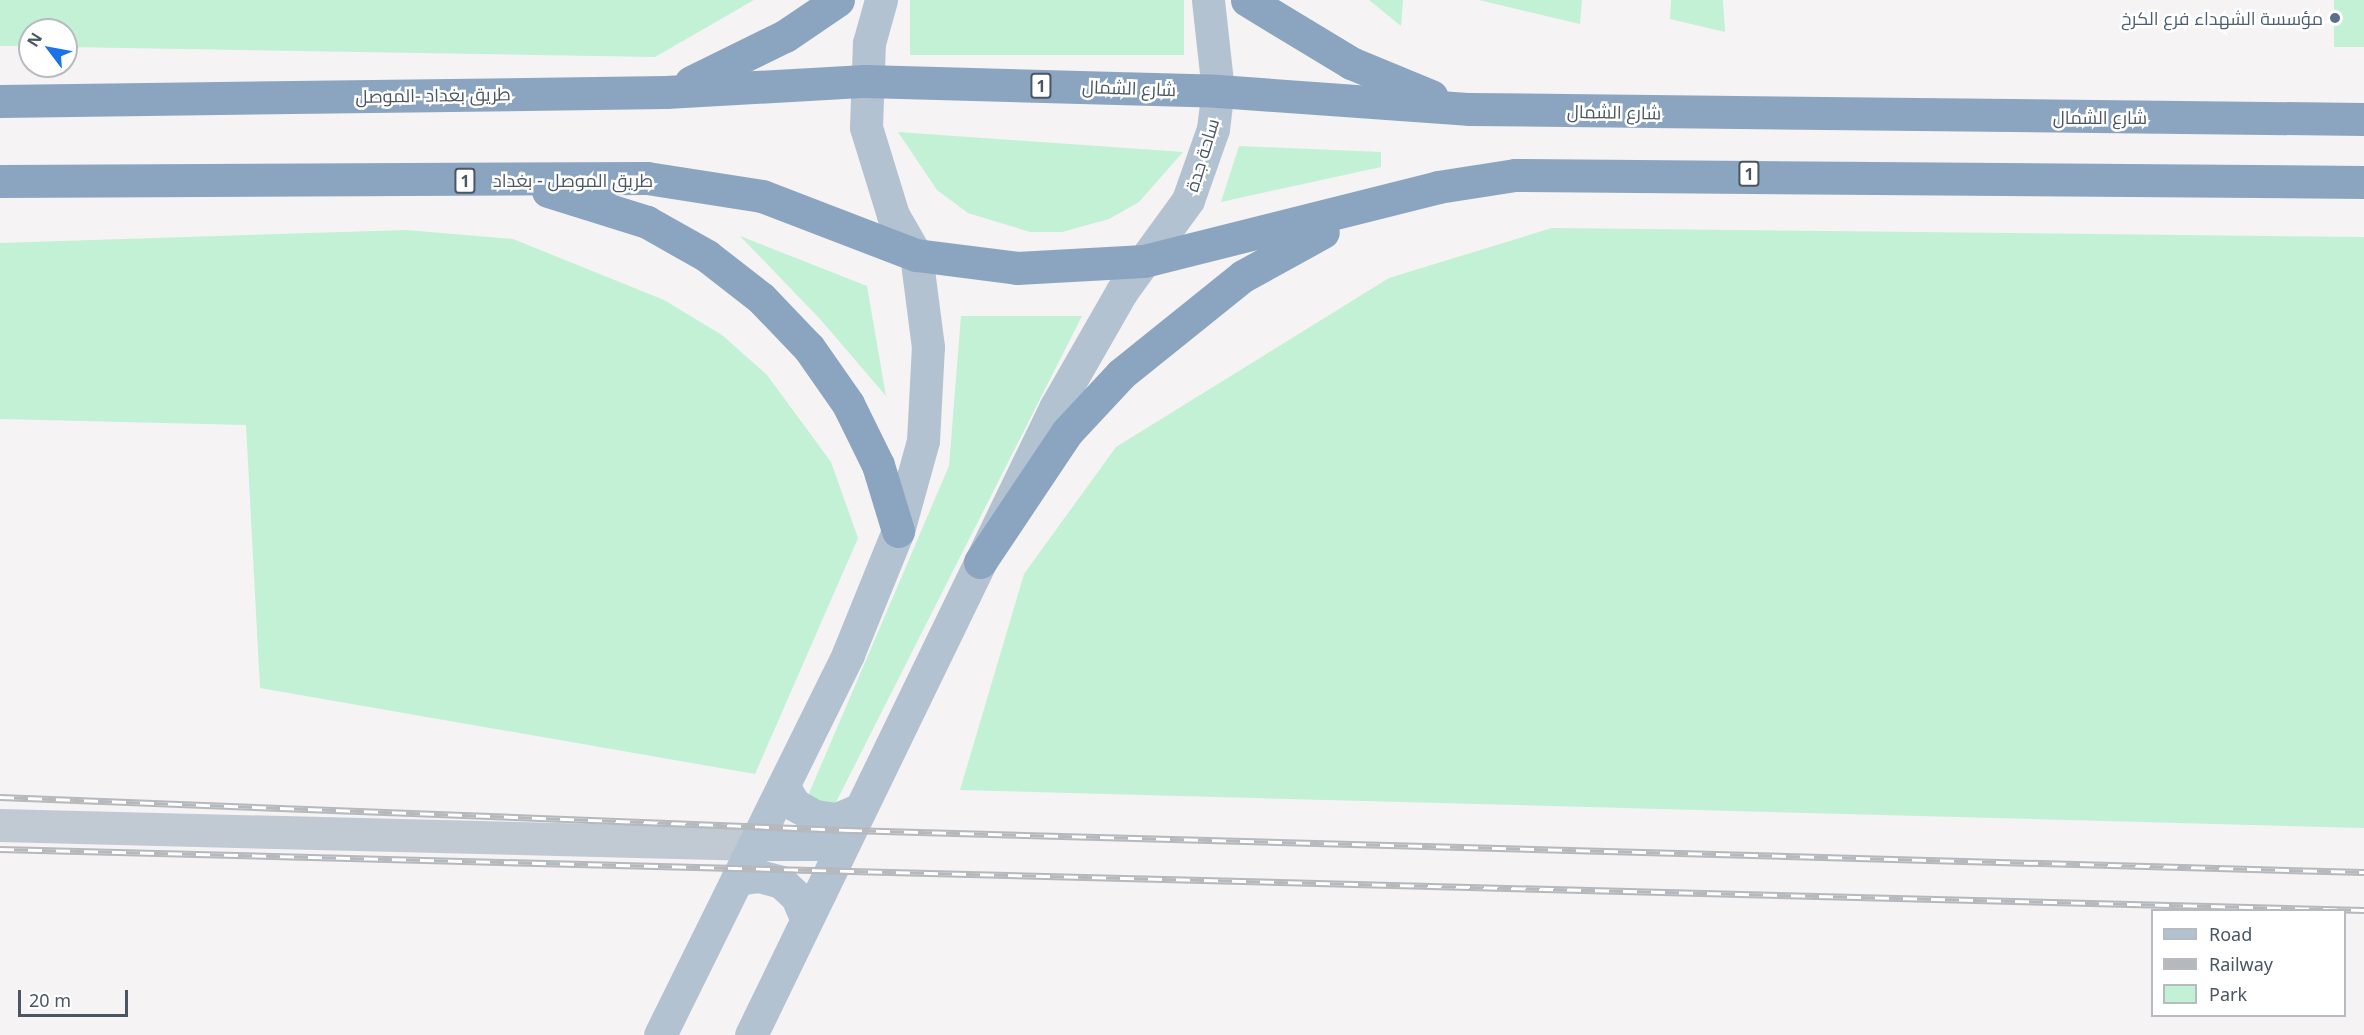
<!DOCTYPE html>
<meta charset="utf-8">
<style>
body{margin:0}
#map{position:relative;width:2364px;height:1035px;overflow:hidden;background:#f5f3f3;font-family:"Noto Sans",Cairo,sans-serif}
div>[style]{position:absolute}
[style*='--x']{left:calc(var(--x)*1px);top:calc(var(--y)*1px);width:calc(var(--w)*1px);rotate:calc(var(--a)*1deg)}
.green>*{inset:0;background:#c3f1d5;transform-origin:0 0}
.minor>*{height:33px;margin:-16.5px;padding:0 16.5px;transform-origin:16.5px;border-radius:16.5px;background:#c1cad2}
.major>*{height:33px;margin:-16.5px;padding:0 16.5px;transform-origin:16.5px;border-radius:16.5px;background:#b3c2d1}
.highway>*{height:33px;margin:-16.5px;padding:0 16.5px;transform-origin:16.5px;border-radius:16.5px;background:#8ba5c1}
.rail>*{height:7px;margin-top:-3.5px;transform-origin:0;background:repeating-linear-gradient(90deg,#fff 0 14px,#b5b8bd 0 28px);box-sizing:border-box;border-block:2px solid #b5b8bd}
.dots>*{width:16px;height:16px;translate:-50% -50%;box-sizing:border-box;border:3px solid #fff;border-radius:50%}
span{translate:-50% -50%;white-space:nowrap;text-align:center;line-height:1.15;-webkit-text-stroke:5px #fff;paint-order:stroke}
.shield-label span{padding:2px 4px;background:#fff;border:2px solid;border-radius:4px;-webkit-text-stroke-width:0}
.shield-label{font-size:16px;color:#4a5661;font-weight:700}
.service-label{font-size:18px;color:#4e5e75}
.right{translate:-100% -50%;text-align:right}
.street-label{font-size:18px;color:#4a5661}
.legend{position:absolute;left:2151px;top:909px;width:195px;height:108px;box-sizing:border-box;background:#fff;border:2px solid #b7bbc0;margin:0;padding:8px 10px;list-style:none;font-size:18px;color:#4a5661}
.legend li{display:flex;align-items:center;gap:12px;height:30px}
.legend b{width:30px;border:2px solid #b7bbc0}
.north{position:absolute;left:18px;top:18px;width:60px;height:60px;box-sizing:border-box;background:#fff;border:2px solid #b7bbc0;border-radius:50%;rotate:302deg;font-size:16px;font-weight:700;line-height:24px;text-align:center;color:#4a5661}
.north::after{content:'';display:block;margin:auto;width:21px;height:27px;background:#1a73e8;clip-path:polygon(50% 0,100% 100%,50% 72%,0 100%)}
.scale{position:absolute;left:18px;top:990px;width:110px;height:27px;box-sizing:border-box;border:3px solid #4a5661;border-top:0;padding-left:8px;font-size:18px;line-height:21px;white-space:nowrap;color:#4a5661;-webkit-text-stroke:4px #fff;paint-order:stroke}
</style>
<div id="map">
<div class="green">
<div style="clip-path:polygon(0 0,754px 0,655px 57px,66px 47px,66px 30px,30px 30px,30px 46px,0 46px)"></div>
<div style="left:910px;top:0;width:274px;height:55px"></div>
<div style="clip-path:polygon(1369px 0,1403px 0,1401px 26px)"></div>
<div style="clip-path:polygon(1479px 0,1582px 0,1580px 24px)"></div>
<div style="clip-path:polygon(1671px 0,1723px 0,1725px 32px,1670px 19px)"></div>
<div style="left:2334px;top:0;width:30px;height:47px"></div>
<div style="clip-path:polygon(898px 132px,1183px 152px,1139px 202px,1109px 219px,1062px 232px,1030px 232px,968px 213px,937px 190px)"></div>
<div style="clip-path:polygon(1239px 146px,1381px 152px,1381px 167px,1221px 202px)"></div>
<div style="clip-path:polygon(1552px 228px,2364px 237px,2364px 828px,960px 790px,1024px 574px,1116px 447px,1389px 278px)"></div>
<div style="clip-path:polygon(406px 230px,513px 239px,664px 300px,722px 335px,767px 375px,831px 462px,858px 538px,755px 774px,260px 688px,246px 425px,0 419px,0 243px)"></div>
<div style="clip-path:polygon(740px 236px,867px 286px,886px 396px,820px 319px)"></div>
<div style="clip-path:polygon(961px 316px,1082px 316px,830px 814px,804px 805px,949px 466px)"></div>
</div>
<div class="minor">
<div style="--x:0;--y:825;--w:756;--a:1.44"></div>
</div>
<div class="major">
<div style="--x:783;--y:786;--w:22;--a:58"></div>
<div style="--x:795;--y:805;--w:23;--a:29"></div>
<div style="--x:815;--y:816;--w:22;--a:8"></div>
<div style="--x:837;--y:819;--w:23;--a:-23"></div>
<div style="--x:756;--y:844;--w:86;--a:0"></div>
<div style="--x:737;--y:879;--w:22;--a:-8"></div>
<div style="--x:759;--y:876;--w:23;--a:15"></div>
<div style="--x:781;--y:882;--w:22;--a:43"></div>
<div style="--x:797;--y:897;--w:23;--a:67"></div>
<div style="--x:660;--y:1035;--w:425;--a:-63.7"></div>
<div style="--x:848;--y:654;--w:133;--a:-67.9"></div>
<div style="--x:898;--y:531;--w:93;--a:-74.5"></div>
<div style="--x:923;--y:441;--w:94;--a:-87"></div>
<div style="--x:928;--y:347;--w:93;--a:-97.4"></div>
<div style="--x:916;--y:255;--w:46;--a:-119.9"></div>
<div style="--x:893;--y:215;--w:92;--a:-107.1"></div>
<div style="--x:866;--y:127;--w:84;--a:-88"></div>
<div style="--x:869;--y:43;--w:45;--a:-74.4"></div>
<div style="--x:751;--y:1035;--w:697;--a:-64.13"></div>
<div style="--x:1055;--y:408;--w:135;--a:-60.2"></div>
<div style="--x:1122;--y:291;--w:112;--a:-54"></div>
<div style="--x:1188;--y:200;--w:75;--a:-70.6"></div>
<div style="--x:1213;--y:129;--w:38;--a:-83"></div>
<div style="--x:1218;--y:91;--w:92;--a:-96.3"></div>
</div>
<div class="highway">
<div style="--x:1247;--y:0;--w:122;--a:31.2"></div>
<div style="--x:1351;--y:63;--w:87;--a:22.4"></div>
<div style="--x:691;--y:82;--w:105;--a:-26.1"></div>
<div style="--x:785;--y:36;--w:64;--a:-34.2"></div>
<div style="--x:0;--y:101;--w:666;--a:-0.77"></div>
<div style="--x:666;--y:92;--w:199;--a:-3.2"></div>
<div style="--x:865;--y:81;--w:353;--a:1.6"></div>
<div style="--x:1218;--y:91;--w:253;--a:4.1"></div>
<div style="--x:1470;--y:109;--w:894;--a:0.64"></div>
<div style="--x:0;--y:181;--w:647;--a:-0.27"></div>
<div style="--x:647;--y:178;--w:116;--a:8.9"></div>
<div style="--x:762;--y:196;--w:165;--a:21"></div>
<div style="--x:916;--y:255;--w:102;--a:7.3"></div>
<div style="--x:1017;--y:268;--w:127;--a:-3.2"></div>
<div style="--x:1144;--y:261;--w:303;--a:-14.1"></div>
<div style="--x:1438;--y:187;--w:78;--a:-8.9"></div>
<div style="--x:1515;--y:175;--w:849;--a:0.47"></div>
<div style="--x:548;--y:191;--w:104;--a:17.4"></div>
<div style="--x:647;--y:222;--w:69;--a:29.5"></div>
<div style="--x:707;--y:256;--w:68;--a:37.9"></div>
<div style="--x:761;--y:298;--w:69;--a:46.2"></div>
<div style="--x:809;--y:348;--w:68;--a:55.1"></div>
<div style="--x:848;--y:404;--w:68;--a:63.8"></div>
<div style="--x:878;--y:465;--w:69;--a:73.1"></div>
<div style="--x:980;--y:562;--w:156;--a:-56.2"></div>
<div style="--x:1067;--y:432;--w:79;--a:-47"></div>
<div style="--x:1121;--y:374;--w:156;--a:-38.8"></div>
<div style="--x:1243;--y:276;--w:91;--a:-28.8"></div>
</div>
<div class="rail">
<div style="--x:0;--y:797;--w:849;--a:2.23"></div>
<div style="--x:848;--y:830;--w:1517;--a:1.59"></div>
<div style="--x:0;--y:849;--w:2365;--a:1.48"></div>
</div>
<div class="dots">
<div style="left:2335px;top:18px;background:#5c6f8a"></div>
</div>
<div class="shield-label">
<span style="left:1041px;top:86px">1</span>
<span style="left:1749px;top:174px">1</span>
<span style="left:465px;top:181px">1</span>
</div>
<div class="service-label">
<span class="right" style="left:2323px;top:18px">مؤسسة الشهداء فرع الكرخ</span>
</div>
<div class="street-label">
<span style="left:1129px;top:88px;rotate:2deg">شارع الشمال</span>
<span style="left:433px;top:95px;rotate:-1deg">طريق بغداد -الموصل</span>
<span style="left:1614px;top:112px;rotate:1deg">شارع الشمال</span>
<span style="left:2100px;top:117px">شارع الشمال</span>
<span style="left:1202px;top:155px;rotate:-73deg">ساحة جدة</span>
<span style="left:573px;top:180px">طريق الموصل - بغداد</span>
</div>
<ul class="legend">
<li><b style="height:8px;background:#b3c2d1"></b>Road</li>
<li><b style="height:8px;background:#b5b8bd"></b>Railway</li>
<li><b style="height:16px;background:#c3f1d5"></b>Park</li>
</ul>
<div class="north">N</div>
<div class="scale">20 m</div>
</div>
